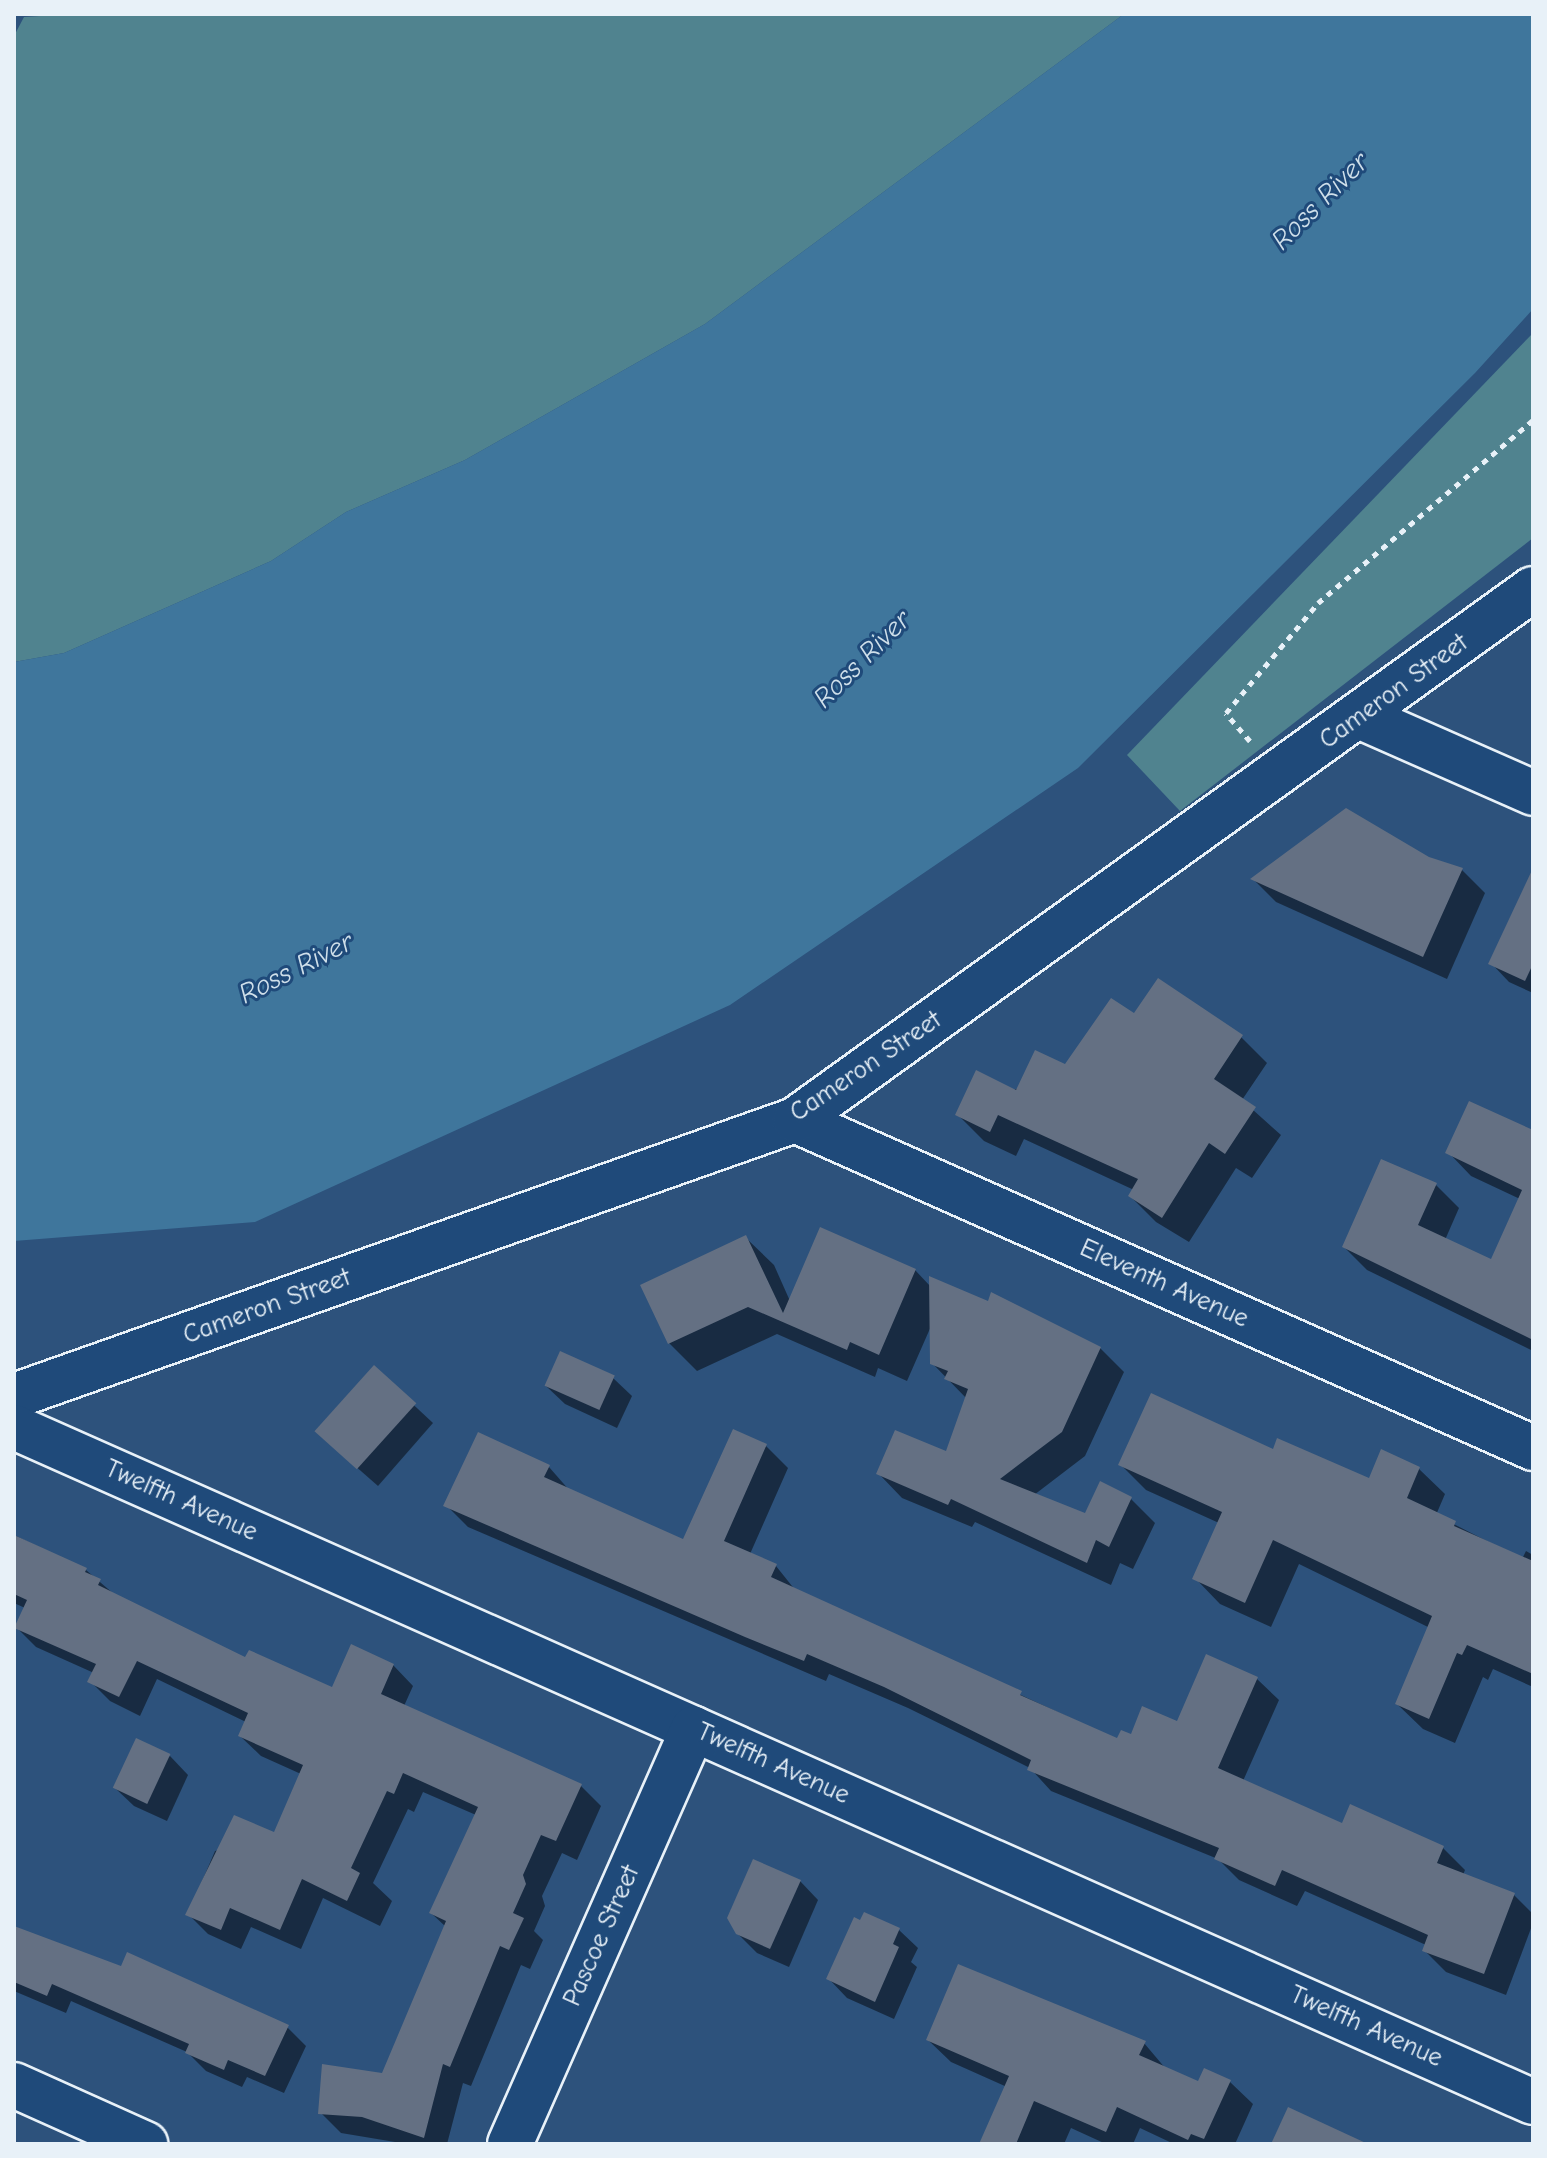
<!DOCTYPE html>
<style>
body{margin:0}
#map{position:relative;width:1547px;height:2158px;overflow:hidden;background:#2d527c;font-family:"Comic Neue",sans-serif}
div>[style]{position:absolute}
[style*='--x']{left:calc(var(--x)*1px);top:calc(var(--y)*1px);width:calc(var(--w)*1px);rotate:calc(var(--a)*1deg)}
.green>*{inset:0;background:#50838f}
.water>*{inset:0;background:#3f769c}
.shadow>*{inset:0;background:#0007}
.building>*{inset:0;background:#647083;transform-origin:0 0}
.path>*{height:5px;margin-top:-2.5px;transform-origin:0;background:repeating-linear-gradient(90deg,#e8f1f8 0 6px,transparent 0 12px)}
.roads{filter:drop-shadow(2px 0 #e8f1f8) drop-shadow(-2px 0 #e8f1f8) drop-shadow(0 2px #e8f1f8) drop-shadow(0 -2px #e8f1f8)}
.minor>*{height:44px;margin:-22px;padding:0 22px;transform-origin:22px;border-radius:22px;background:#1f4a7a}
span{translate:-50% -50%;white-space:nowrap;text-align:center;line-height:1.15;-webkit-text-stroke:6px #1f4a7a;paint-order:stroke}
.street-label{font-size:26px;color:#e8f1f8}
.water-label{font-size:28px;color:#cfdfea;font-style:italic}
.frame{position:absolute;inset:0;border:16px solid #e8f1f8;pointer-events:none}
</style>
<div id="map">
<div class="green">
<div style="clip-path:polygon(73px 14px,1124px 14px,705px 324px,465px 460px,346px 512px,271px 561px,64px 653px,14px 662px,14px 36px,24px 17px)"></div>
<div style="clip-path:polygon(1533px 333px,1533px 538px,1180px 811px,1127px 755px)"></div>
</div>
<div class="water">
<div style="clip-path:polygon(1124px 14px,1533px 14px,1533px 309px,1475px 373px,1078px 768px,730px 1005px,255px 1222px,14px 1241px,14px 662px,64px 653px,271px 561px,346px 512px,465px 460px,705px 324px)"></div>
</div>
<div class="shadow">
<div style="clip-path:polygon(1429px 859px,1462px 870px,1485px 893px,1447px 979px,1276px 902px,1253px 879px)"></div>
<div style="clip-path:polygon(1533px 914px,1533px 993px,1509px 982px,1491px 963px)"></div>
<div style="clip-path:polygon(1134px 1016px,1241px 1037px,1267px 1063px,1242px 1100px,1281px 1135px,1252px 1178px,1236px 1168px,1189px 1242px,1156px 1222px,1130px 1196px,1134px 1190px,1024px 1139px,1016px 1156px,984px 1141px,958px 1115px,1066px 1067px)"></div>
<div style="clip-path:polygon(1533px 1132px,1533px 1351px,1367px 1270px,1344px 1247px,1436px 1185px,1459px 1208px,1445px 1240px,1492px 1261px,1520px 1199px,1471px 1176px,1448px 1152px)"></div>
<div style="clip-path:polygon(746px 1238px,774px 1265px,790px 1301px,915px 1270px,931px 1287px,1100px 1348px,1124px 1372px,1085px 1456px,1034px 1495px,1086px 1516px,1131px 1499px,1155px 1523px,1133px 1569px,1120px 1563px,1111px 1585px,975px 1522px,972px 1527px,902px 1498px,879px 1474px,947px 1454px,967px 1399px,932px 1363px,932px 1324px,907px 1381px,878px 1368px,875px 1377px,777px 1334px,697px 1371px,669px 1343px)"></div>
<div style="clip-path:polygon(374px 1368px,433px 1423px,378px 1486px,337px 1450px)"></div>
<div style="clip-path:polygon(613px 1378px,632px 1396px,617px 1428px,565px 1404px,546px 1386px)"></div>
<div style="clip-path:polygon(766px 1446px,788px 1468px,750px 1554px,776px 1566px,796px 1591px,1118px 1740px,1178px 1723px,1257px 1679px,1279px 1700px,1243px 1781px,1343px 1826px,1351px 1807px,1443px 1848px,1465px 1870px,1463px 1875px,1514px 1895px,1533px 1914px,1533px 1923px,1506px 1995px,1446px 1972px,1424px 1950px,1426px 1945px,1305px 1891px,1297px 1906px,1239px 1880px,1218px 1859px,1051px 1791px,1030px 1768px,908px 1708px,829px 1674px,826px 1681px,468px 1527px,446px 1505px,549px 1467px,570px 1491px,684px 1542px)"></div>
<div style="clip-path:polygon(1274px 1451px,1370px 1481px,1419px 1469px,1445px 1494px,1436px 1515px,1522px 1559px,1526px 1551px,1533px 1555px,1533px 1687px,1493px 1669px,1488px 1680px,1483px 1677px,1455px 1743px,1423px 1729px,1397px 1704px,1430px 1628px,1299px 1564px,1271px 1627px,1220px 1604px,1195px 1578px,1219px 1523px,1146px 1490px,1120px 1464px)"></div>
<div style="clip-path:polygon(14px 1535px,86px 1570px,115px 1595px,246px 1660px,333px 1689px,393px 1665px,413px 1686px,404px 1706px,581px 1786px,601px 1806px,577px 1860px,562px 1853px,542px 1896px,545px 1906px,534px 1931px,543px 1940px,530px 1969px,521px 1965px,471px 2086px,463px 2083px,447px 2144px,407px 2144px,341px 2133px,321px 2113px,383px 2076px,446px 1927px,431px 1913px,476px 1815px,423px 1792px,414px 1812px,408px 1809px,373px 1883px,392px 1901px,380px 1926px,323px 1898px,301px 1949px,251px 1927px,241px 1949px,208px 1934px,188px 1914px,215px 1851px,275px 1835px,301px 1774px,261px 1756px,240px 1736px,246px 1722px,157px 1679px,140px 1716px,110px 1701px,90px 1681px,94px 1673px,36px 1647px,16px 1627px,25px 1608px,14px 1603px)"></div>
<div style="clip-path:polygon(170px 1756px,188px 1775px,167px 1821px,134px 1806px,115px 1788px)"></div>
<div style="clip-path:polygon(800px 1881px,818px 1900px,789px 1967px,757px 1953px,737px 1933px)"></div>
<div style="clip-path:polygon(14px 1928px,287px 2027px,306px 2046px,284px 2093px,247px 2077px,242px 2087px,206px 2071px,187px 2052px,71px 2001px,66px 2013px,14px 1991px)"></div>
<div style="clip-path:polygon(899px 1930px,918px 1948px,911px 1962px,917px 1967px,894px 2019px,847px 1998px,829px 1979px)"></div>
<div style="clip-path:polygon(928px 2040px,1144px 2043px,1166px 2069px,1199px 2083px,1230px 2082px,1253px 2104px,1235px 2144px,1174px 2144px,1140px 2128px,1133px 2144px,1106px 2144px,1071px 2128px,1064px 2144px,981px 2144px,1007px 2087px,951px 2062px)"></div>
</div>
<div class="building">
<div style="clip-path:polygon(1346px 808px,1429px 857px,1463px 868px,1423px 957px,1250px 879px)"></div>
<div style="clip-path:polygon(1533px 868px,1533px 964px,1525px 981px,1488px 964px)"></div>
<div style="clip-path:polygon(1158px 978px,1243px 1035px,1214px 1079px,1256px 1107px,1225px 1154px,1209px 1143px,1162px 1218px,1128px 1196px,1138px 1179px,998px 1115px,990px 1132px,955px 1115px,976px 1070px,1016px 1090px,1035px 1050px,1065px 1064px,1111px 998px,1134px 1013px)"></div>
<div style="clip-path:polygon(1469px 1101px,1533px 1130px,1533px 1340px,1342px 1247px,1381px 1159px,1437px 1183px,1418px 1225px,1491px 1259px,1522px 1190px,1445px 1153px)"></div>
<div style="clip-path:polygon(820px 1227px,916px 1269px,879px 1355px,850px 1342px,847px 1350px,748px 1307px,668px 1344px,640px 1285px,746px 1235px,783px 1313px)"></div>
<div style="clip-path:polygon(929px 1276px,988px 1301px,991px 1292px,1101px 1347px,1062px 1432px,1000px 1479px,1085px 1513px,1100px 1481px,1132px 1497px,1109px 1547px,1096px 1540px,1087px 1563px,951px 1499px,948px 1505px,876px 1474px,895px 1430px,946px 1451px,968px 1389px,944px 1379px,948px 1371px,930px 1364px)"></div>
<div style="left:560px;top:1351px;width:60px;height:38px;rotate:24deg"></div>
<div style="left:374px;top:1365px;width:57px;height:89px;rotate:42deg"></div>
<div style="clip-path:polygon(1151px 1393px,1273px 1449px,1277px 1438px,1369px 1478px,1381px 1449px,1420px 1467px,1407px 1498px,1456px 1521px,1454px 1526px,1533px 1561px,1533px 1674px,1467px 1645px,1462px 1655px,1457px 1653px,1429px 1719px,1395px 1704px,1432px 1616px,1273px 1540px,1245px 1603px,1192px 1579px,1222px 1512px,1118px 1465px)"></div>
<div style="clip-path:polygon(733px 1429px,767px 1444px,724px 1541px,777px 1564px,771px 1577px,1022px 1691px,1020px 1695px,1117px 1738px,1121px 1730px,1131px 1734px,1142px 1706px,1177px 1721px,1206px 1654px,1258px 1677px,1218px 1768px,1342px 1823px,1350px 1804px,1444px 1846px,1437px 1863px,1515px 1893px,1484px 1974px,1422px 1951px,1428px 1935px,1282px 1870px,1275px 1886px,1214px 1859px,1219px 1848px,1027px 1770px,1031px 1760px,884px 1687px,807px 1654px,804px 1661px,745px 1637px,443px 1506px,478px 1432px,550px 1465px,544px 1477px,683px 1539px)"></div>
<div style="clip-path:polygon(14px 1535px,87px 1568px,85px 1572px,101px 1579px,98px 1585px,245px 1657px,249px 1650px,332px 1687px,351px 1644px,394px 1664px,381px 1694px,582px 1784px,556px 1841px,541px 1835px,523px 1875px,526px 1884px,513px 1913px,524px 1918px,509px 1950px,500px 1946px,450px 2067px,443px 2064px,424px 2138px,362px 2117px,318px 2114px,322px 2064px,382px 2073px,446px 1921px,429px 1913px,478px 1807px,403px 1773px,394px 1794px,387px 1791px,351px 1868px,360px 1873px,347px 1901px,302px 1879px,280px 1930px,230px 1908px,221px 1930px,185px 1915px,234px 1815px,274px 1832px,303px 1765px,238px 1736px,248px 1713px,137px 1661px,119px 1697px,87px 1682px,96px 1664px,14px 1628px,27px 1600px,14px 1594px)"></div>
<div style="left:136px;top:1738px;width:38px;height:55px;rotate:25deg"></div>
<div style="clip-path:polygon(753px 1859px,801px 1880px,770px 1949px,736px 1934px,727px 1918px)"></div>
<div style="clip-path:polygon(864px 1912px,900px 1928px,893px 1944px,899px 1947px,875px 2002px,826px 1979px,854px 1917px,860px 1920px)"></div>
<div style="clip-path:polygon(14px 1926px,121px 1966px,127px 1952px,289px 2025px,265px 2076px,228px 2060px,224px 2070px,185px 2053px,189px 2044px,52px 1984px,47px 1996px,14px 1982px)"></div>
<div style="clip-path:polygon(958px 1964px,1146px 2041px,1139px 2055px,1198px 2081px,1204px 2068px,1231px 2080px,1204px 2139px,1191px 2134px,1188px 2140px,1117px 2107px,1106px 2132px,1034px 2101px,1016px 2144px,979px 2144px,1009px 2076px,926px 2040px)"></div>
<div style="clip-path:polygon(1288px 2107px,1368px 2144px,1271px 2144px)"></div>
</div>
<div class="path">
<div style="--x:1250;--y:741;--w:37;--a:-131"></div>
<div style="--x:1226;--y:713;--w:143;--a:-50.1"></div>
<div style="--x:1318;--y:603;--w:282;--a:-40.4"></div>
</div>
<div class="roads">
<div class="minor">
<div style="--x:1361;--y:717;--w:188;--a:23.8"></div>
<div style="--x:795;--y:1120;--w:808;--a:23.96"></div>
<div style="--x:14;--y:1396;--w:828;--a:-19.46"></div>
<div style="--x:795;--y:1120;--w:909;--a:-35.74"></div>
<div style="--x:14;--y:1427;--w:1662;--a:23.96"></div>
<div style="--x:14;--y:2085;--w:144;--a:24.2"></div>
<div style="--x:510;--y:2144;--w:454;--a:-66.2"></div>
</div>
</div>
<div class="street-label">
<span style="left:1394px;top:692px;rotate:-36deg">Cameron Street</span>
<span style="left:866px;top:1067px;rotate:-34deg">Cameron Street</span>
<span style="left:1164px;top:1284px;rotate:24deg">Eleventh Avenue</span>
<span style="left:267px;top:1307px;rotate:-20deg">Cameron Street</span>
<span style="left:181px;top:1501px;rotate:24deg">Twelfth Avenue</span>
<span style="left:773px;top:1764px;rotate:24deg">Twelfth Avenue</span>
<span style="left:602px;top:1936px;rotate:-66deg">Pascoe Street</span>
<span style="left:1366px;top:2027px;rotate:24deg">Twelfth Avenue</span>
</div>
<div class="water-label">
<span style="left:1320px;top:201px;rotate:-45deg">Ross River</span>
<span style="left:862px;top:659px;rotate:-45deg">Ross River</span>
<span style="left:296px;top:968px;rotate:-27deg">Ross River</span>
</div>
<div class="frame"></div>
</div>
